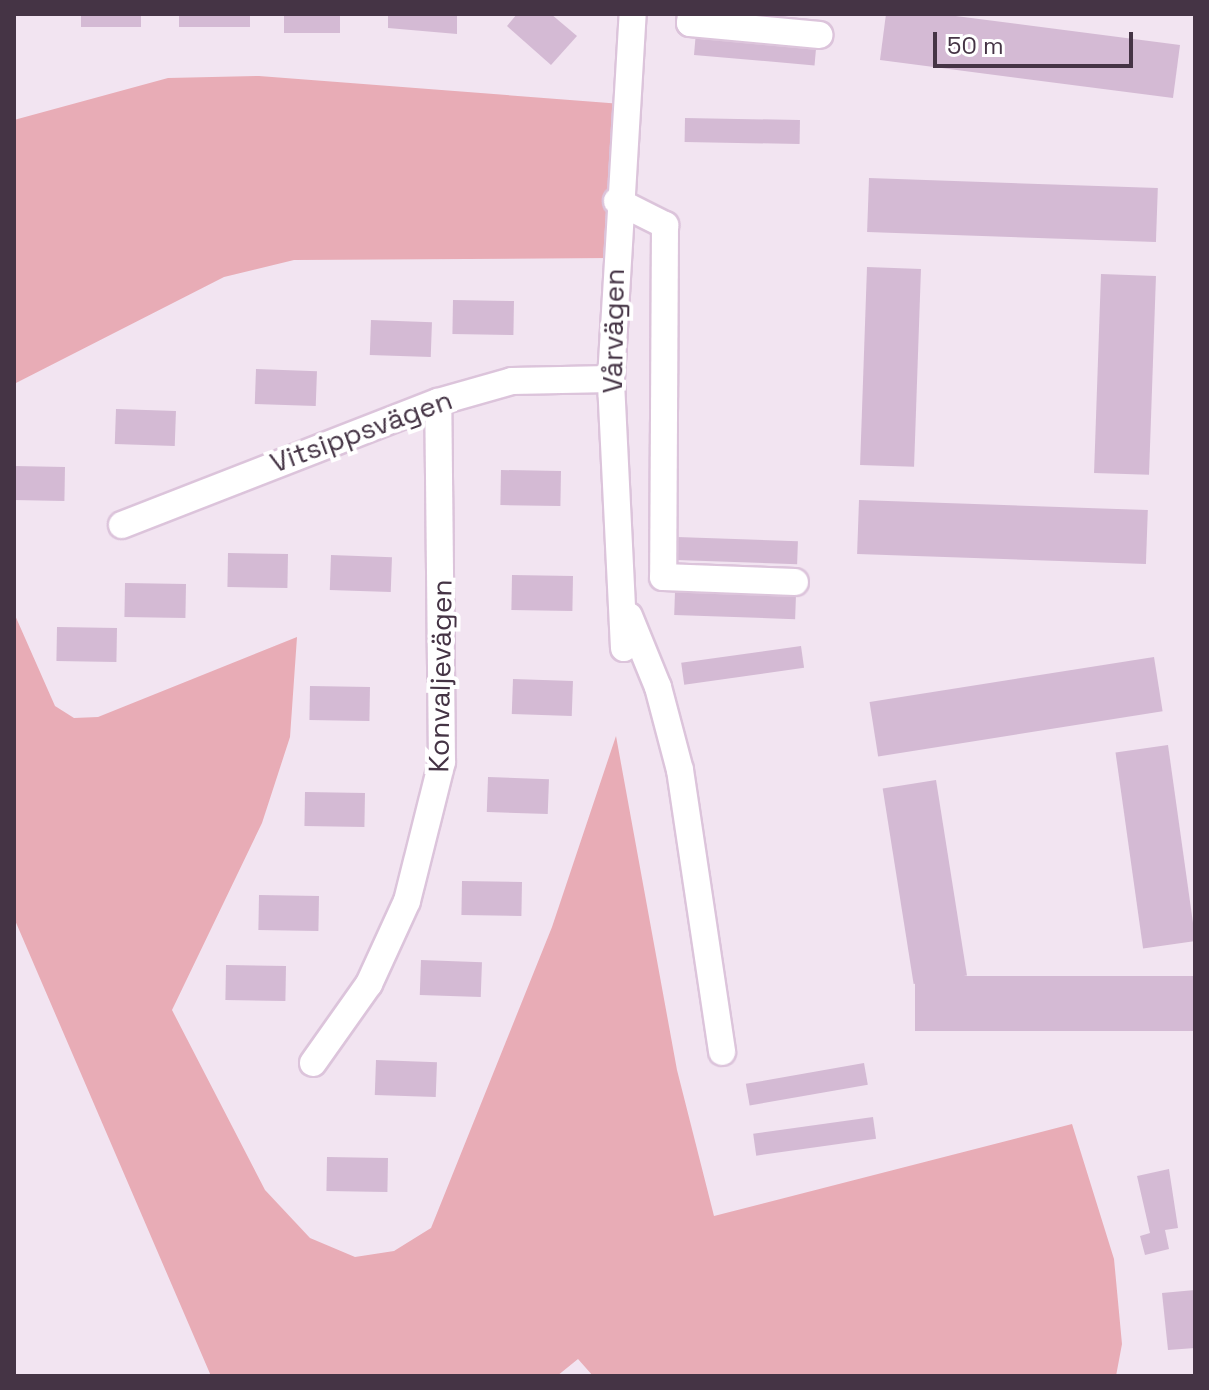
<!DOCTYPE html>
<meta charset="utf-8">
<style>
body{margin:0}
#map{position:relative;width:1209px;height:1390px;overflow:hidden;background:#f2e4f1;font-family:"Space Grotesk",sans-serif}
div>[style]{position:absolute}
[style*='--x']{left:calc(var(--x)*1px);top:calc(var(--y)*1px);width:calc(var(--w)*1px);rotate:calc(var(--a)*1deg)}
.green>*{inset:0;background:#e8acb6}
.building>*{inset:0;background:#d4bad4;transform-origin:0 0}
.roads{filter:drop-shadow(2px 0 #dcc4db) drop-shadow(-2px 0 #dcc4db) drop-shadow(0 2px #dcc4db) drop-shadow(0 -2px #dcc4db)}
.minor>*{height:26px;margin:-13px;padding:0 13px;transform-origin:13px;border-radius:13px;background:#fff}
span{translate:-50% -50%;white-space:nowrap;text-align:center;line-height:1.15;-webkit-text-stroke:8px #fff;paint-order:stroke}
.street-label{font-size:28px;color:#453445}
.frame{position:absolute;inset:0;border:16px solid #453445;pointer-events:none}
.scale{position:absolute;left:933px;top:32px;width:200px;height:36px;box-sizing:border-box;border:4px solid #453445;border-top:0;padding-left:10px;font-size:24px;line-height:28px;white-space:nowrap;color:#453445;-webkit-text-stroke:6px #fff;paint-order:stroke}
</style>
<div id="map">
<div class="green">
<div style="clip-path:polygon(259px 76px,622px 104px,610px 258px,294px 260px,224px 277px,14px 384px,14px 120px,168px 78px)"></div>
<div style="clip-path:polygon(14px 613px,55px 706px,74px 718px,98px 717px,297px 637px,290px 737px,262px 823px,172px 1010px,265px 1190px,310px 1238px,355px 1257px,394px 1251px,431px 1228px,552px 927px,616px 736px,677px 1070px,714px 1216px,1072px 1124px,1114px 1259px,1122px 1344px,1116px 1376px,593px 1376px,578px 1359px,557px 1376px,211px 1376px,14px 918px)"></div>
</div>
<div class="building">
<div style="left:81px;top:14px;width:60px;height:13px"></div>
<div style="left:179px;top:14px;width:71px;height:13px"></div>
<div style="left:284px;top:14px;width:56px;height:19px"></div>
<div style="clip-path:polygon(388px 14px,457px 14px,457px 34px,388px 28px)"></div>
<div style="clip-path:polygon(517px 14px,551px 14px,577px 36px,551px 65px,507px 26px)"></div>
<div style="clip-path:polygon(886px 14px,940px 14px,1180px 45px,1173px 98px,880px 60px)"></div>
<div style="left:696px;top:32px;width:121px;height:23px;rotate:5deg"></div>
<div style="left:685px;top:118px;width:115px;height:24px;rotate:1deg"></div>
<div style="left:869px;top:178px;width:289px;height:54px;rotate:2deg"></div>
<div style="left:867px;top:267px;width:54px;height:198px;rotate:2deg"></div>
<div style="left:1101px;top:274px;width:55px;height:199px;rotate:2deg"></div>
<div style="left:453px;top:300px;width:61px;height:34px;rotate:1deg"></div>
<div style="left:371px;top:320px;width:61px;height:35px;rotate:2deg"></div>
<div style="left:256px;top:369px;width:61px;height:35px;rotate:2deg"></div>
<div style="left:116px;top:409px;width:60px;height:35px;rotate:2deg"></div>
<div style="left:14px;top:466px;width:51px;height:34px;rotate:1deg"></div>
<div style="left:501px;top:470px;width:60px;height:35px;rotate:1deg"></div>
<div style="left:859px;top:500px;width:289px;height:54px;rotate:2deg"></div>
<div style="left:677px;top:537px;width:121px;height:23px;rotate:2deg"></div>
<div style="left:228px;top:553px;width:60px;height:34px;rotate:1deg"></div>
<div style="left:331px;top:555px;width:61px;height:35px;rotate:2deg"></div>
<div style="left:512px;top:575px;width:61px;height:35px;rotate:1deg"></div>
<div style="left:125px;top:583px;width:61px;height:34px;rotate:1deg"></div>
<div style="left:675px;top:592px;width:121px;height:23px;rotate:2deg"></div>
<div style="left:57px;top:627px;width:60px;height:34px;rotate:1deg"></div>
<div style="left:801px;top:646px;width:22px;height:121px;rotate:82deg"></div>
<div style="left:1154px;top:657px;width:55px;height:288px;rotate:81deg"></div>
<div style="left:513px;top:679px;width:60px;height:35px;rotate:2deg"></div>
<div style="left:310px;top:686px;width:60px;height:34px;rotate:1deg"></div>
<div style="left:1168px;top:745px;width:198px;height:53px;rotate:82deg"></div>
<div style="left:488px;top:777px;width:61px;height:35px;rotate:2deg"></div>
<div style="left:936px;top:780px;width:198px;height:54px;rotate:81deg"></div>
<div style="left:305px;top:792px;width:60px;height:34px;rotate:1deg"></div>
<div style="left:462px;top:881px;width:60px;height:34px;rotate:1deg"></div>
<div style="left:259px;top:895px;width:60px;height:35px;rotate:1deg"></div>
<div style="left:421px;top:960px;width:61px;height:35px;rotate:2deg"></div>
<div style="left:226px;top:965px;width:60px;height:35px;rotate:1deg"></div>
<div style="left:1195px;top:976px;width:55px;height:280px;rotate:90deg"></div>
<div style="left:376px;top:1060px;width:61px;height:35px;rotate:2deg"></div>
<div style="left:864px;top:1063px;width:22px;height:120px;rotate:80deg"></div>
<div style="left:873px;top:1117px;width:22px;height:121px;rotate:82deg"></div>
<div style="left:327px;top:1157px;width:61px;height:34px;rotate:1deg"></div>
<div style="clip-path:polygon(1169px 1169px,1178px 1228px,1165px 1230px,1169px 1249px,1145px 1255px,1140px 1236px,1150px 1233px,1137px 1176px)"></div>
<div style="clip-path:polygon(1195px 1290px,1195px 1348px,1168px 1350px,1162px 1293px)"></div>
</div>
<div class="roads">
<div class="minor">
<div style="--x:691;--y:14;--w:9;--a:96"></div>
<div style="--x:690;--y:23;--w:130;--a:5.3"></div>
<div style="--x:617;--y:201;--w:54;--a:26.6"></div>
<div style="--x:665;--y:225;--w:352;--a:90.3"></div>
<div style="--x:663;--y:577;--w:132;--a:2.2"></div>
<div style="--x:122;--y:525;--w:339;--a:-21.3"></div>
<div style="--x:438;--y:402;--w:77;--a:-15.8"></div>
<div style="--x:512;--y:381;--w:99;--a:-1.2"></div>
<div style="--x:629;--y:616;--w:77;--a:67.8"></div>
<div style="--x:658;--y:687;--w:86;--a:75.2"></div>
<div style="--x:680;--y:770;--w:285;--a:81.5"></div>
<div style="--x:624;--y:648;--w:269;--a:-92.8"></div>
<div style="--x:611;--y:379;--w:366;--a:-86.6"></div>
<div style="--x:313;--y:1063;--w:97;--a:-54.7"></div>
<div style="--x:369;--y:984;--w:91;--a:-65.4"></div>
<div style="--x:407;--y:901;--w:143;--a:-75.9"></div>
<div style="--x:442;--y:762;--w:360;--a:-90.6"></div>
</div>
</div>
<div class="street-label">
<span style="left:613px;top:331px;rotate:-89deg">Vårvägen</span>
<span style="left:361px;top:431px;rotate:-20deg">Vitsippsvägen</span>
<span style="left:440px;top:676px;rotate:-89deg">Konvaljevägen</span>
</div>
<div class="frame"></div>
<div class="scale">50 m</div>
</div>
